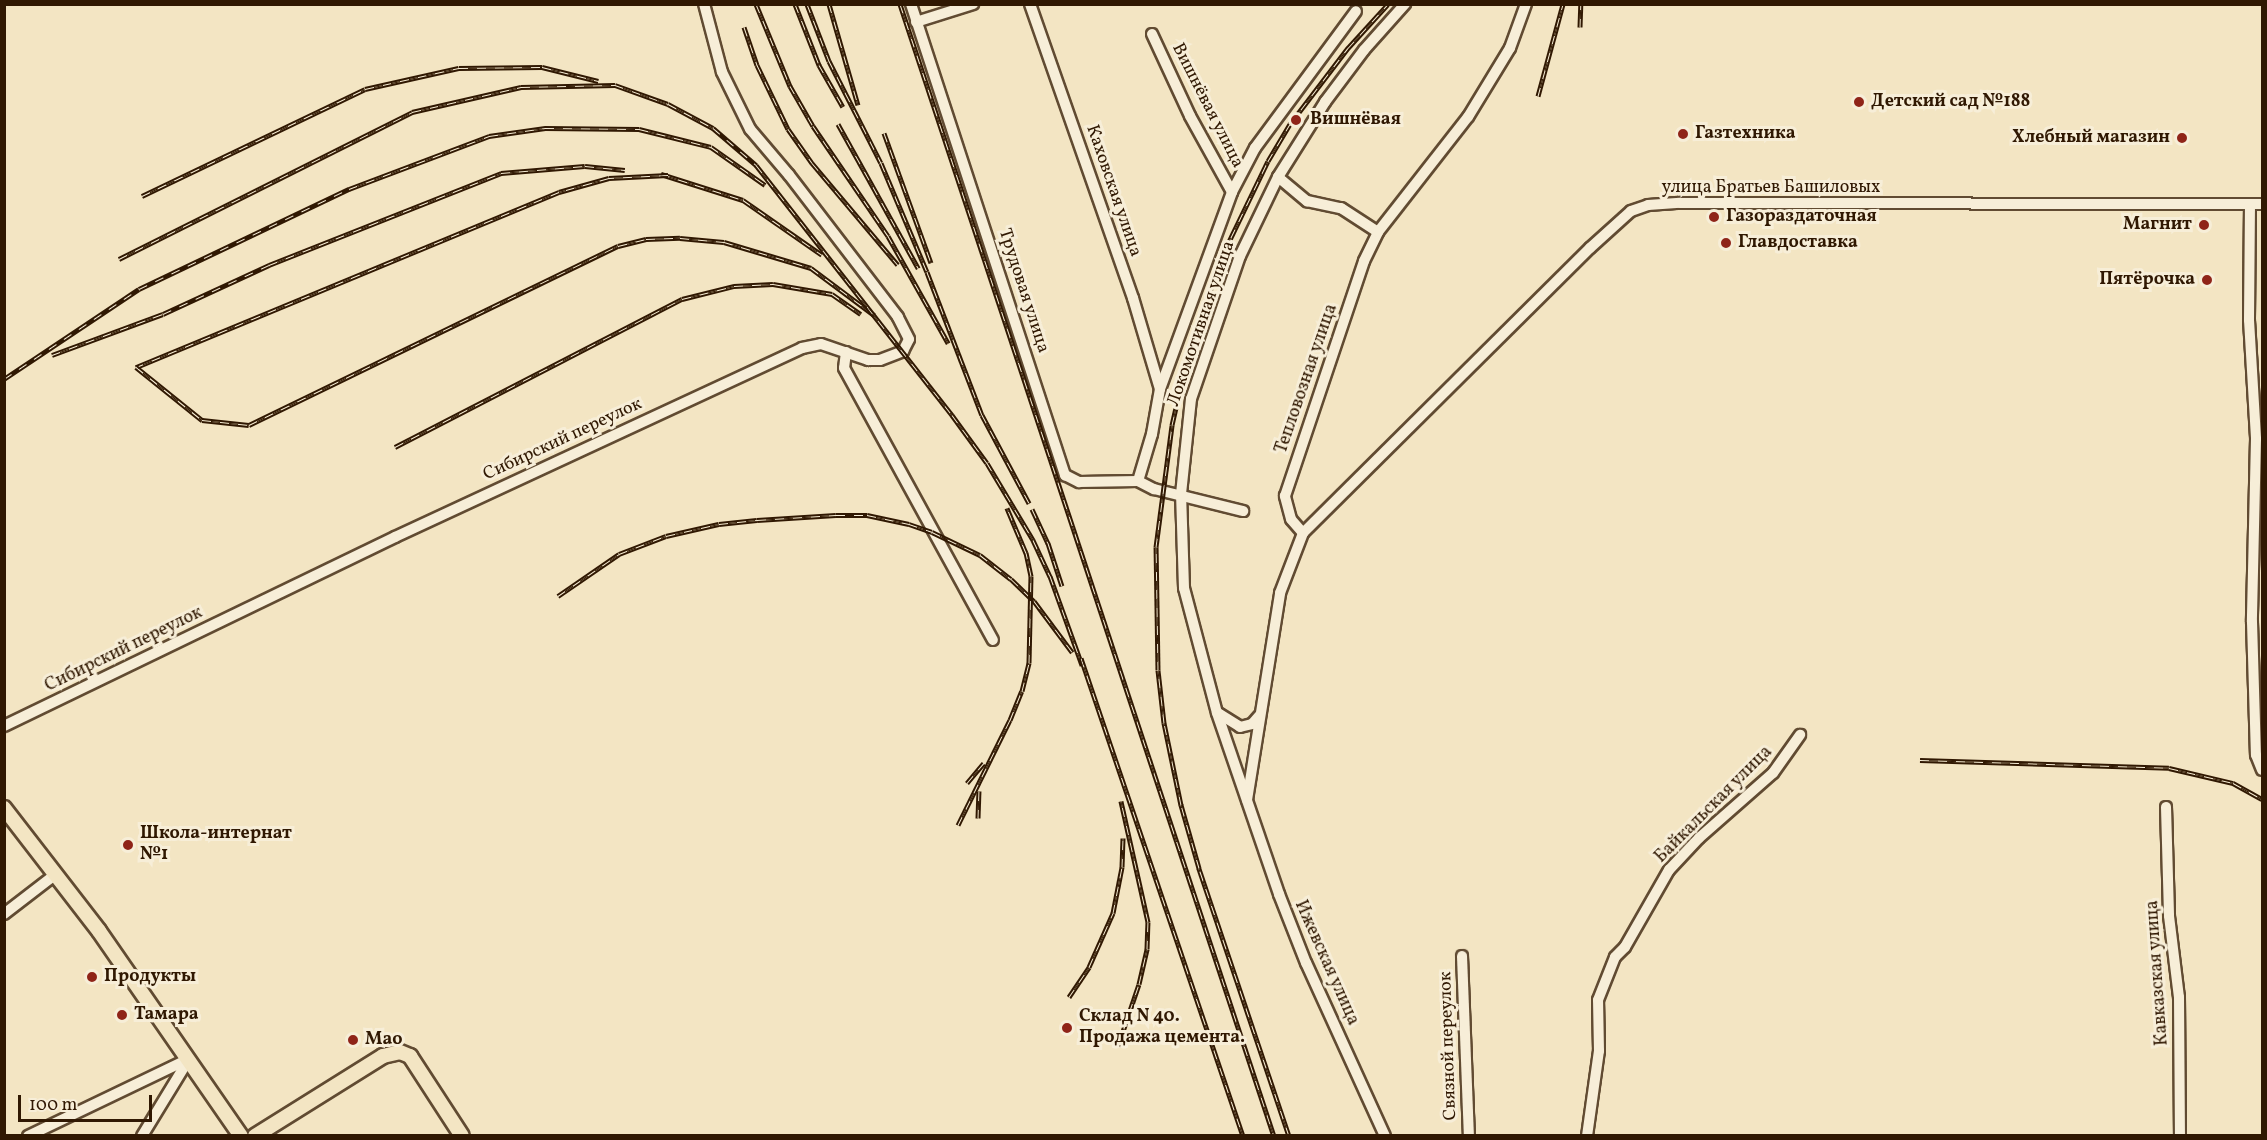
<!DOCTYPE html>
<meta charset="utf-8">
<style>
body{margin:0}
#map{position:relative;width:2267px;height:1140px;overflow:hidden;background:#f3e5c3;font-family:Vollkorn,serif}
div>[style]{position:absolute}
[style*='--x']{left:calc(var(--x)*1px);top:calc(var(--y)*1px);width:calc(var(--w)*1px);rotate:calc(var(--a)*1deg)}
.roads{filter:drop-shadow(2px 0 #614b32) drop-shadow(-2px 0 #614b32) drop-shadow(0 2px #614b32) drop-shadow(0 -2px #614b32)}
.minor>*{height:10px;margin:-5px;padding:0 5px;transform-origin:5px;border-radius:5px;background:#f7eed8}
.major>*{height:14px;margin:-7px;padding:0 7px;transform-origin:7px;border-radius:7px;background:#f3e5c3}
.rail>*{height:5px;margin-top:-2.5px;transform-origin:0;background:repeating-linear-gradient(90deg,#f7eed8 0 9px,#301802 0 18px);box-sizing:border-box;border-block:2px solid #301802}
.dots>*{width:16px;height:16px;translate:-50% -50%;box-sizing:border-box;border:3px solid #f7eed8;border-radius:50%}
span{translate:-50% -50%;white-space:nowrap;text-align:center;line-height:1.15;-webkit-text-stroke:6px #f7eed8;paint-order:stroke}
.poi-label{font-size:18px;color:#301802;font-weight:700}
.left{translate:0 -50%;text-align:left}
.right{translate:-100% -50%;text-align:right}
.street-label{font-size:18px;color:#301802}
.frame{position:absolute;inset:0;border:6px solid #301802;pointer-events:none}
.scale{position:absolute;left:18px;top:1095px;width:134px;height:27px;box-sizing:border-box;border:3px solid #301802;border-top:0;padding-left:8px;font-size:18px;line-height:21px;white-space:nowrap;color:#301802;-webkit-text-stroke:4px #f7eed8;paint-order:stroke}
</style>
<div id="map">
<div class="roads">
<div class="minor">
<div style="--x:911;--y:4;--w:496;--a:71.9"></div>
<div style="--x:1065;--y:475;--w:16;--a:27"></div>
<div style="--x:1079;--y:482;--w:59;--a:-1"></div>
<div style="--x:1138;--y:481;--w:18;--a:27"></div>
<div style="--x:1154;--y:489;--w:92;--a:13.9"></div>
<div style="--x:1030;--y:4;--w:312;--a:70.7"></div>
<div style="--x:1133;--y:298;--w:95;--a:73.5"></div>
<div style="--x:916;--y:22;--w:60;--a:-17.5"></div>
<div style="--x:1152;--y:34;--w:90;--a:65.1"></div>
<div style="--x:1190;--y:116;--w:87;--a:61.1"></div>
<div style="--x:1278;--y:177;--w:38;--a:40"></div>
<div style="--x:1307;--y:201;--w:35;--a:12"></div>
<div style="--x:1341;--y:208;--w:44;--a:33"></div>
<div style="--x:2250;--y:204;--w:116;--a:90.5"></div>
<div style="--x:2249;--y:320;--w:119;--a:86.6"></div>
<div style="--x:2256;--y:439;--w:183;--a:91.3"></div>
<div style="--x:2252;--y:622;--w:133;--a:88.3"></div>
<div style="--x:2256;--y:755;--w:16;--a:68"></div>
<div style="--x:846;--y:352;--w:16;--a:97"></div>
<div style="--x:844;--y:368;--w:310;--a:61.3"></div>
<div style="--x:1138;--y:481;--w:49;--a:-73.4"></div>
<div style="--x:1152;--y:434;--w:46;--a:-79.9"></div>
<div style="--x:1160;--y:389;--w:210;--a:-69.9"></div>
<div style="--x:1232;--y:192;--w:50;--a:-62.4"></div>
<div style="--x:1255;--y:148;--w:170;--a:-53.6"></div>
<div style="--x:1303;--y:533;--w:18;--a:-131"></div>
<div style="--x:1291;--y:519;--w:24;--a:-105"></div>
<div style="--x:1285;--y:496;--w:248;--a:-71.4"></div>
<div style="--x:1364;--y:261;--w:32;--a:-64"></div>
<div style="--x:1378;--y:232;--w:146;--a:-52"></div>
<div style="--x:1468;--y:117;--w:81;--a:-58.7"></div>
<div style="--x:1510;--y:48;--w:47;--a:-70"></div>
<div style="--x:1218;--y:713;--w:26;--a:32"></div>
<div style="--x:1240;--y:727;--w:12;--a:-14"></div>
<div style="--x:1252;--y:724;--w:11;--a:-49"></div>
<div style="--x:4;--y:726;--w:434;--a:-25.8"></div>
<div style="--x:395;--y:537;--w:449;--a:-24.9"></div>
<div style="--x:802;--y:348;--w:19;--a:-12"></div>
<div style="--x:821;--y:344;--w:50;--a:18.8"></div>
<div style="--x:868;--y:360;--w:12;--a:0"></div>
<div style="--x:880;--y:360;--w:25;--a:-21"></div>
<div style="--x:903;--y:351;--w:13;--a:-63"></div>
<div style="--x:909;--y:339;--w:25;--a:-117"></div>
<div style="--x:898;--y:317;--w:179;--a:-127.5"></div>
<div style="--x:789;--y:175;--w:60;--a:-130.3"></div>
<div style="--x:750;--y:129;--w:64;--a:-116.2"></div>
<div style="--x:722;--y:72;--w:70;--a:-104.8"></div>
<div style="--x:1247;--y:800;--w:210;--a:-80.9"></div>
<div style="--x:1280;--y:593;--w:64;--a:-69"></div>
<div style="--x:1303;--y:533;--w:404;--a:-44.8"></div>
<div style="--x:1590;--y:248;--w:55;--a:-42.1"></div>
<div style="--x:1631;--y:211;--w:18;--a:-19"></div>
<div style="--x:1648;--y:205;--w:32;--a:-4"></div>
<div style="--x:1680;--y:203;--w:582;--a:0.1"></div>
<div style="--x:2166;--y:807;--w:109;--a:88.4"></div>
<div style="--x:2169;--y:916;--w:82;--a:83"></div>
<div style="--x:2179;--y:997;--w:139;--a:89.6"></div>
<div style="--x:4;--y:914;--w:66;--a:-37.6"></div>
<div style="--x:1462;--y:956;--w:180;--a:87.8"></div>
<div style="--x:28;--y:1136;--w:178;--a:-25.6"></div>
<div style="--x:142;--y:1136;--w:90;--a:-58.6"></div>
<div style="--x:1385;--y:1136;--w:190;--a:-114.5"></div>
<div style="--x:1306;--y:963;--w:74;--a:-111.4"></div>
<div style="--x:1279;--y:894;--w:191;--a:-108.9"></div>
<div style="--x:1217;--y:713;--w:129;--a:-104.8"></div>
<div style="--x:1184;--y:588;--w:94;--a:-91.8"></div>
<div style="--x:1181;--y:494;--w:96;--a:-84"></div>
<div style="--x:1191;--y:399;--w:151;--a:-71.1"></div>
<div style="--x:1240;--y:256;--w:88;--a:-64.3"></div>
<div style="--x:1278;--y:177;--w:89;--a:-57.9"></div>
<div style="--x:1325;--y:102;--w:65;--a:-53.1"></div>
<div style="--x:1364;--y:50;--w:62;--a:-48.3"></div>
<div style="--x:1587;--y:1136;--w:86;--a:-82"></div>
<div style="--x:1599;--y:1051;--w:51;--a:-91.1"></div>
<div style="--x:1598;--y:1000;--w:46;--a:-68.4"></div>
<div style="--x:1615;--y:957;--w:14;--a:-45"></div>
<div style="--x:1625;--y:947;--w:89;--a:-60.3"></div>
<div style="--x:1669;--y:870;--w:44;--a:-46.8"></div>
<div style="--x:1699;--y:838;--w:98;--a:-41.3"></div>
<div style="--x:1773;--y:773;--w:47;--a:-54.6"></div>
</div>
<div class="major">
<div style="--x:4;--y:808;--w:155;--a:52.3"></div>
<div style="--x:99;--y:931;--w:249;--a:55.3"></div>
<div style="--x:255;--y:1136;--w:151;--a:-32"></div>
<div style="--x:383;--y:1056;--w:17;--a:-13"></div>
<div style="--x:400;--y:1052;--w:11;--a:22"></div>
<div style="--x:410;--y:1056;--w:95;--a:57"></div>
</div>
</div>
<div class="rail">
<div style="--x:756;--y:4;--w:89;--a:67.5"></div>
<div style="--x:790;--y:86;--w:46;--a:60.1"></div>
<div style="--x:813;--y:126;--w:133;--a:55.7"></div>
<div style="--x:888;--y:236;--w:123;--a:60.7"></div>
<div style="--x:795;--y:4;--w:66;--a:68.5"></div>
<div style="--x:819;--y:65;--w:48;--a:60.3"></div>
<div style="--x:807;--y:4;--w:61;--a:68.9"></div>
<div style="--x:829;--y:61;--w:114;--a:63"></div>
<div style="--x:881;--y:163;--w:118;--a:67.1"></div>
<div style="--x:927;--y:272;--w:153;--a:69"></div>
<div style="--x:982;--y:415;--w:100;--a:61.9"></div>
<div style="--x:829;--y:4;--w:105;--a:74"></div>
<div style="--x:900;--y:4;--w:1192;--a:71.72"></div>
<div style="--x:744;--y:27;--w:40;--a:71.1"></div>
<div style="--x:757;--y:65;--w:71;--a:64.2"></div>
<div style="--x:788;--y:129;--w:42;--a:54.8"></div>
<div style="--x:812;--y:163;--w:133;--a:49.9"></div>
<div style="--x:1580;--y:27;--w:23;--a:-88"></div>
<div style="--x:1538;--y:96;--w:95;--a:-74.8"></div>
<div style="--x:838;--y:124;--w:165;--a:60.9"></div>
<div style="--x:884;--y:133;--w:138;--a:70.1"></div>
<div style="--x:661;--y:174;--w:86;--a:17.6"></div>
<div style="--x:743;--y:200;--w:96;--a:34.8"></div>
<div style="--x:668;--y:175;--w:59;--a:177.1"></div>
<div style="--x:609;--y:178;--w:52;--a:164.4"></div>
<div style="--x:559;--y:192;--w:458;--a:157.5"></div>
<div style="--x:136;--y:367;--w:85;--a:38.8"></div>
<div style="--x:202;--y:420;--w:47;--a:6.1"></div>
<div style="--x:249;--y:425;--w:410;--a:-25.9"></div>
<div style="--x:618;--y:246;--w:29;--a:-14"></div>
<div style="--x:646;--y:239;--w:34;--a:-2"></div>
<div style="--x:680;--y:238;--w:44;--a:5.2"></div>
<div style="--x:724;--y:242;--w:91;--a:16.6"></div>
<div style="--x:811;--y:268;--w:79;--a:36.7"></div>
<div style="--x:142;--y:196;--w:247;--a:-25.6"></div>
<div style="--x:365;--y:89;--w:96;--a:-12.6"></div>
<div style="--x:459;--y:68;--w:83;--a:-0.7"></div>
<div style="--x:542;--y:67;--w:58;--a:14"></div>
<div style="--x:119;--y:259;--w:328;--a:-26.6"></div>
<div style="--x:412;--y:112;--w:112;--a:-12.9"></div>
<div style="--x:521;--y:87;--w:94;--a:-1.2"></div>
<div style="--x:615;--y:85;--w:56;--a:19.7"></div>
<div style="--x:668;--y:104;--w:51;--a:28.1"></div>
<div style="--x:713;--y:128;--w:57;--a:40.7"></div>
<div style="--x:756;--y:165;--w:318;--a:51.9"></div>
<div style="--x:952;--y:415;--w:59;--a:53.9"></div>
<div style="--x:987;--y:463;--w:90;--a:59.1"></div>
<div style="--x:1033;--y:540;--w:40;--a:65"></div>
<div style="--x:1050;--y:576;--w:95;--a:70.2"></div>
<div style="--x:52;--y:355;--w:118;--a:-20.3"></div>
<div style="--x:163;--y:314;--w:117;--a:-24.8"></div>
<div style="--x:269;--y:265;--w:250;--a:-21.6"></div>
<div style="--x:501;--y:173;--w:84;--a:-4.8"></div>
<div style="--x:585;--y:166;--w:40;--a:5.7"></div>
<div style="--x:4;--y:379;--w:162;--a:-33.7"></div>
<div style="--x:139;--y:289;--w:233;--a:-25.5"></div>
<div style="--x:349;--y:189;--w:150;--a:-20.7"></div>
<div style="--x:489;--y:136;--w:57;--a:-8.1"></div>
<div style="--x:545;--y:128;--w:94;--a:0.6"></div>
<div style="--x:639;--y:129;--w:74;--a:14"></div>
<div style="--x:711;--y:147;--w:66;--a:35.1"></div>
<div style="--x:395;--y:447;--w:323;--a:-27.3"></div>
<div style="--x:682;--y:299;--w:54;--a:-14"></div>
<div style="--x:734;--y:286;--w:39;--a:-3"></div>
<div style="--x:773;--y:284;--w:60;--a:9.6"></div>
<div style="--x:832;--y:294;--w:35;--a:35"></div>
<div style="--x:1032;--y:509;--w:38;--a:65"></div>
<div style="--x:1048;--y:543;--w:45;--a:72"></div>
<div style="--x:558;--y:596;--w:74;--a:-34.5"></div>
<div style="--x:619;--y:554;--w:50;--a:-21"></div>
<div style="--x:666;--y:536;--w:54;--a:-12.8"></div>
<div style="--x:719;--y:524;--w:38;--a:-6"></div>
<div style="--x:757;--y:520;--w:79;--a:-3.6"></div>
<div style="--x:836;--y:515;--w:31;--a:0"></div>
<div style="--x:867;--y:515;--w:43;--a:12.1"></div>
<div style="--x:909;--y:524;--w:24;--a:19"></div>
<div style="--x:932;--y:532;--w:53;--a:25.6"></div>
<div style="--x:980;--y:555;--w:39;--a:38"></div>
<div style="--x:1011;--y:579;--w:32;--a:44"></div>
<div style="--x:1034;--y:601;--w:64;--a:53.3"></div>
<div style="--x:1081;--y:658;--w:505;--a:71.28"></div>
<div style="--x:1920;--y:760;--w:249;--a:1.8"></div>
<div style="--x:2169;--y:768;--w:66;--a:13.2"></div>
<div style="--x:2233;--y:783;--w:33;--a:29"></div>
<div style="--x:967;--y:783;--w:26;--a:-50"></div>
<div style="--x:978;--y:818;--w:27;--a:-88"></div>
<div style="--x:958;--y:825;--w:117;--a:-63.7"></div>
<div style="--x:1010;--y:720;--w:31;--a:-68"></div>
<div style="--x:1022;--y:691;--w:29;--a:-76"></div>
<div style="--x:1029;--y:663;--w:87;--a:-88.7"></div>
<div style="--x:1031;--y:576;--w:24;--a:-102"></div>
<div style="--x:1026;--y:553;--w:49;--a:-112.9"></div>
<div style="--x:1069;--y:997;--w:36;--a:-56"></div>
<div style="--x:1089;--y:967;--w:59;--a:-66"></div>
<div style="--x:1113;--y:913;--w:47;--a:-78.9"></div>
<div style="--x:1122;--y:867;--w:29;--a:-88"></div>
<div style="--x:1118;--y:1046;--w:65;--a:-71.3"></div>
<div style="--x:1139;--y:984;--w:36;--a:-77"></div>
<div style="--x:1147;--y:949;--w:27;--a:-88"></div>
<div style="--x:1148;--y:922;--w:124;--a:-102.6"></div>
<div style="--x:1289;--y:1136;--w:283;--a:-108.6"></div>
<div style="--x:1199;--y:868;--w:66;--a:-105.9"></div>
<div style="--x:1181;--y:805;--w:84;--a:-101.7"></div>
<div style="--x:1164;--y:723;--w:53;--a:-96.5"></div>
<div style="--x:1158;--y:670;--w:123;--a:-90.9"></div>
<div style="--x:1156;--y:547;--w:123;--a:-82.5"></div>
<div style="--x:1172;--y:425;--w:72;--a:-77.1"></div>
<div style="--x:1188;--y:355;--w:107;--a:-70.9"></div>
<div style="--x:1223;--y:254;--w:103;--a:-64.2"></div>
<div style="--x:1268;--y:161;--w:43;--a:-59.3"></div>
<div style="--x:1290;--y:124;--w:96;--a:-52.7"></div>
<div style="--x:1348;--y:48;--w:59;--a:-47.7"></div>
</div>
<div class="dots">
<div style="left:1859px;top:102px;background:#8f2418"></div>
<div style="left:1296px;top:120px;background:#8f2418"></div>
<div style="left:1683px;top:134px;background:#8f2418"></div>
<div style="left:2182px;top:138px;background:#8f2418"></div>
<div style="left:1714px;top:217px;background:#8f2418"></div>
<div style="left:2204px;top:225px;background:#8f2418"></div>
<div style="left:1726px;top:243px;background:#8f2418"></div>
<div style="left:2207px;top:280px;background:#8f2418"></div>
<div style="left:128px;top:845px;background:#8f2418"></div>
<div style="left:92px;top:977px;background:#8f2418"></div>
<div style="left:122px;top:1015px;background:#8f2418"></div>
<div style="left:1067px;top:1028px;background:#8f2418"></div>
<div style="left:353px;top:1040px;background:#8f2418"></div>
</div>
<div class="poi-label">
<span class="left" style="left:1871px;top:102px">Детский сад №188</span>
<span class="left" style="left:1310px;top:120px">Вишнёвая</span>
<span class="left" style="left:1695px;top:134px">Газтехника</span>
<span class="right" style="left:2170px;top:138px">Хлебный магазин</span>
<span class="left" style="left:1726px;top:217px">Газораздаточная</span>
<span class="right" style="left:2192px;top:225px">Магнит</span>
<span class="left" style="left:1738px;top:243px">Главдоставка</span>
<span class="right" style="left:2195px;top:280px">Пятёрочка</span>
<span class="left" style="left:140px;top:845px">Школа-интернат<br>№1</span>
<span class="left" style="left:104px;top:977px">Продукты</span>
<span class="left" style="left:134px;top:1015px">Тамара</span>
<span class="left" style="left:1079px;top:1028px">Склад N 40.<br>Продажа цемента.</span>
<span class="left" style="left:365px;top:1040px">Мао</span>
</div>
<div class="street-label">
<span style="left:1207px;top:106px;rotate:63deg">Вишнёвая улица</span>
<span style="left:1771px;top:188px">улица Братьев Башиловых</span>
<span style="left:1113px;top:191px;rotate:71deg">Каховская улица</span>
<span style="left:1023px;top:291px;rotate:72deg">Трудовая улица</span>
<span style="left:1202px;top:324px;rotate:-71deg">Локомотивная улица</span>
<span style="left:1307px;top:379px;rotate:-71deg">Тепловозная улица</span>
<span style="left:563px;top:440px;rotate:-25deg">Сибирский переулок</span>
<span style="left:124px;top:650px;rotate:-26deg">Сибирский переулок</span>
<span style="left:1714px;top:805px;rotate:-45deg">Байкальская улица</span>
<span style="left:1326px;top:963px;rotate:66deg">Ижевская улица</span>
<span style="left:2158px;top:973px;rotate:-94deg">Кавказская улица</span>
<span style="left:1449px;top:1046px;rotate:-92deg">Связной переулок</span>
</div>
<div class="frame"></div>
<div class="scale">100 m</div>
</div>
